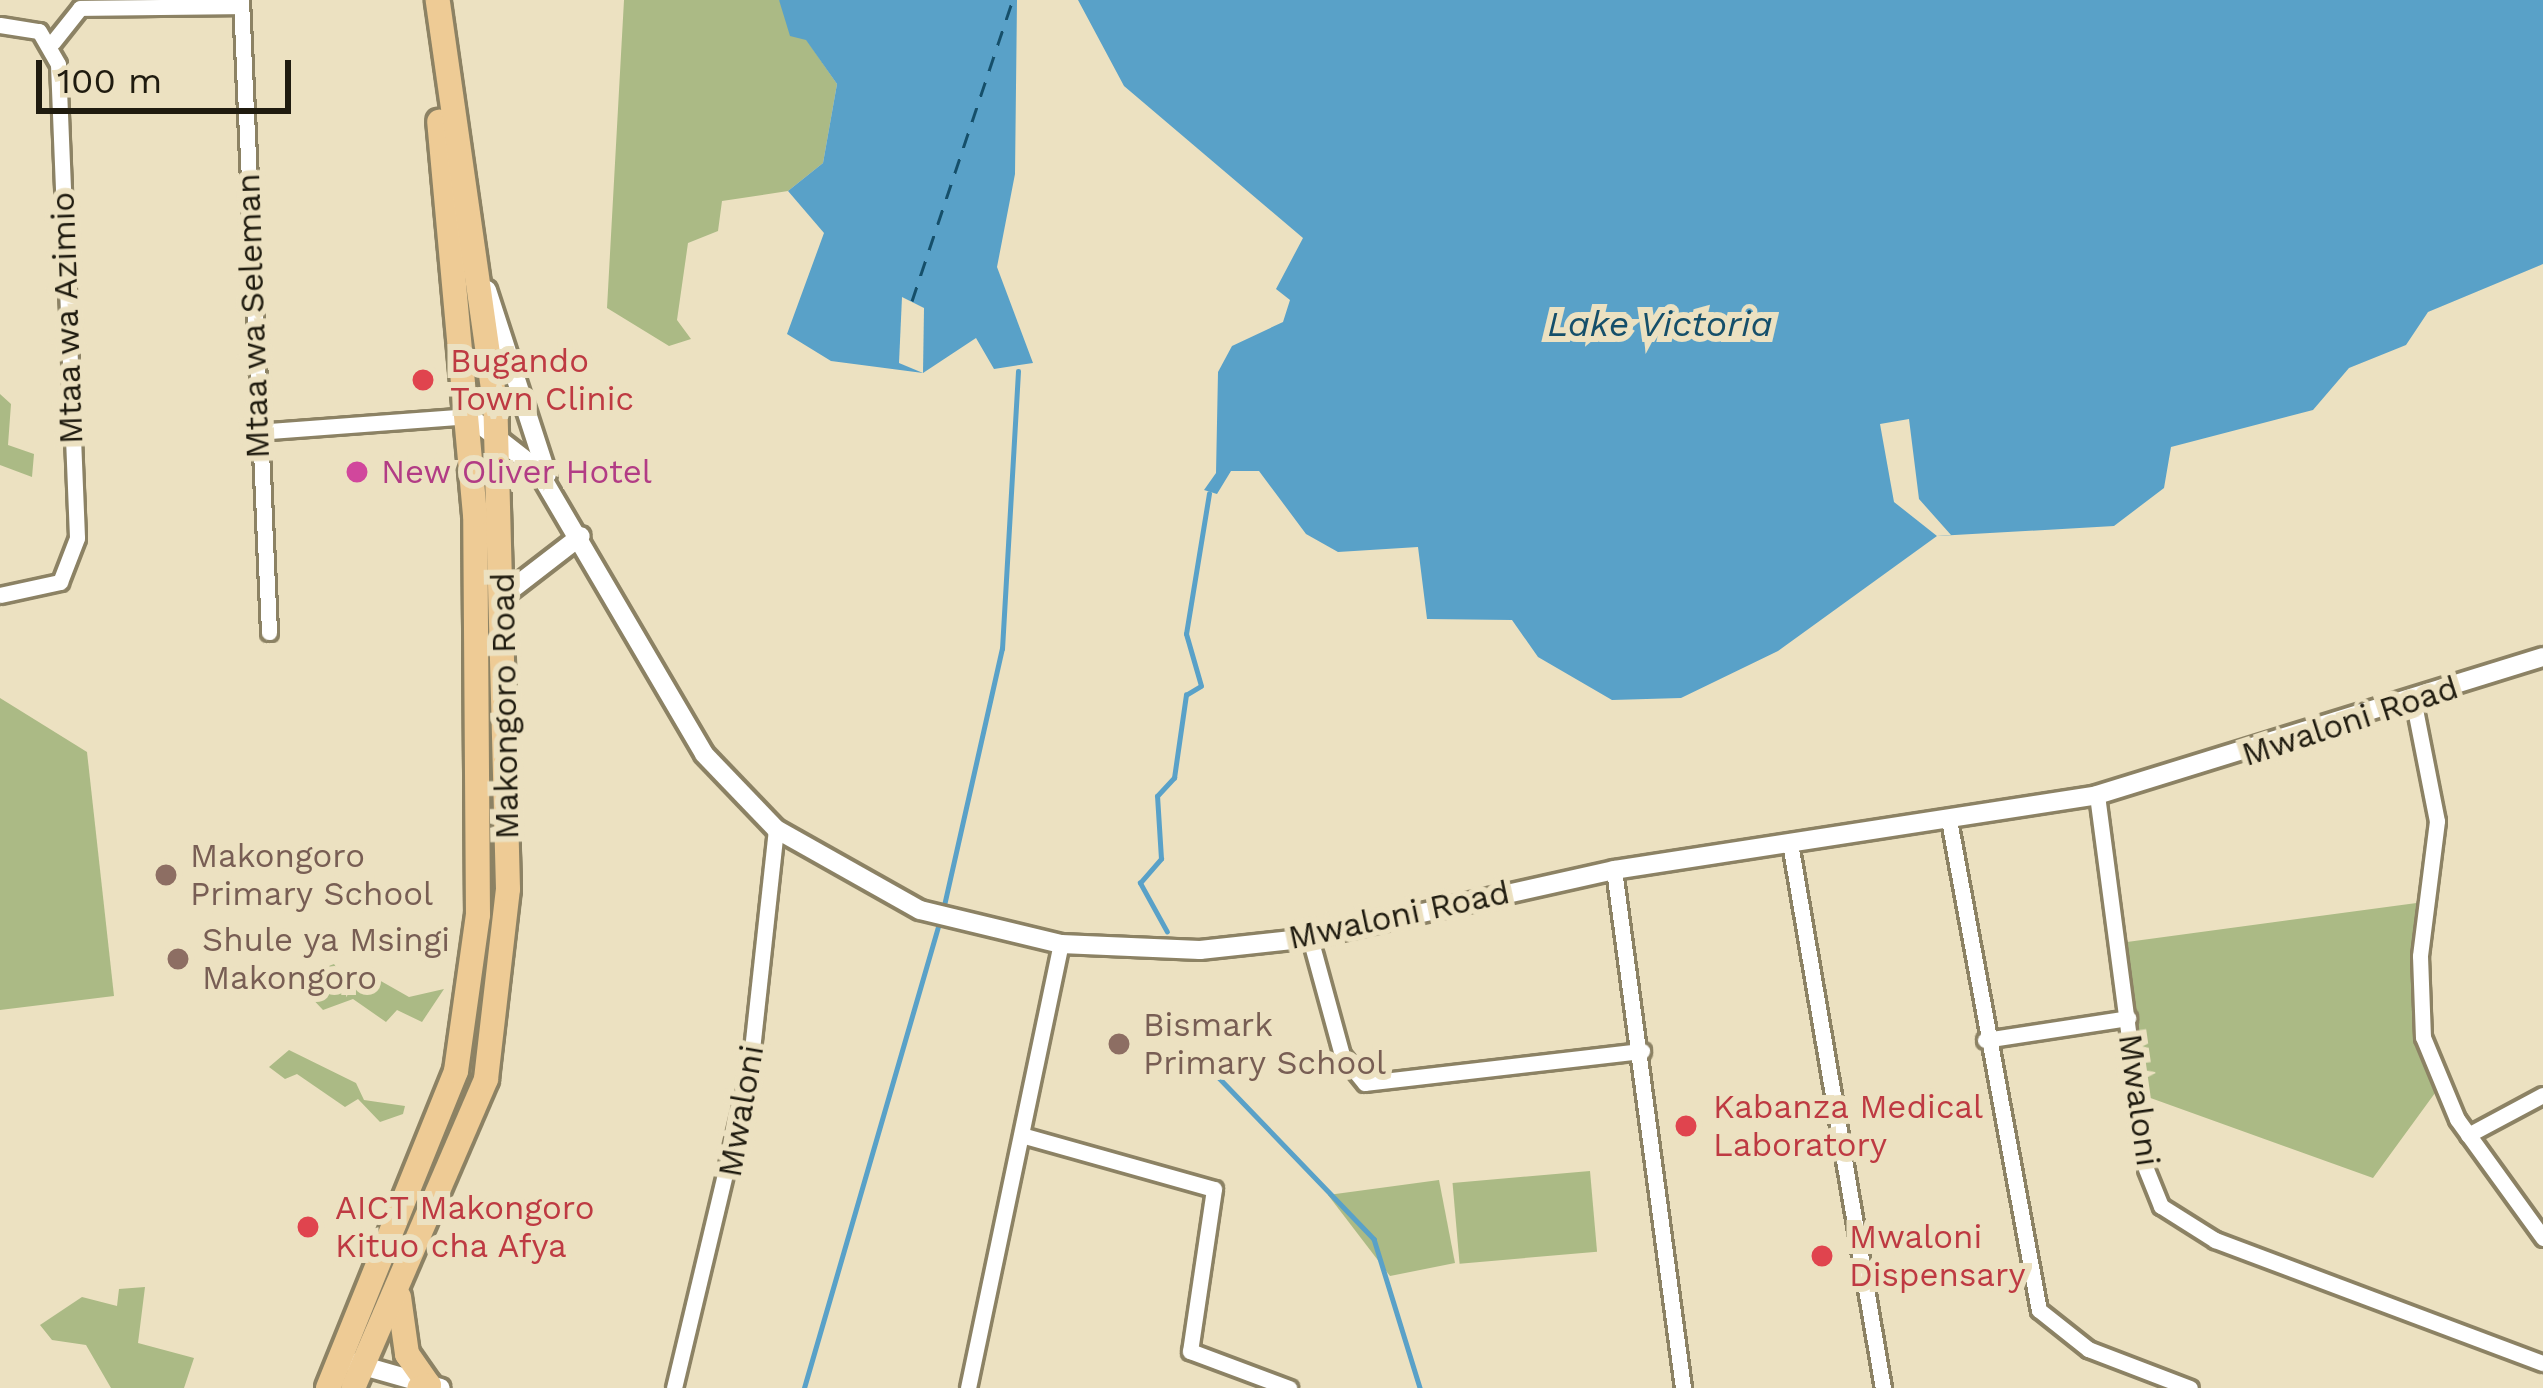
<!DOCTYPE html>
<style>
body{margin:0}
#map{position:relative;width:2543px;height:1388px;overflow:hidden;background:#ece1c1;font-family:"Work Sans",sans-serif}
div>[style]{position:absolute}
[style*='--x']{left:calc(var(--x)*1px);top:calc(var(--y)*1px);width:calc(var(--w)*1px);rotate:calc(var(--a)*1deg)}
.green>*{inset:0;background:#abba85;transform-origin:0 0}
.water>*{inset:0;background:#59a1c8}
.pier>*{inset:0;background:#ece1c1}
.stream>*{height:4.5px;margin:-2.25px;padding:0 2.25px;transform-origin:2.25px;border-radius:2.25px;background:#59a1c8}
.ferry>*{height:3px;margin-top:-1.5px;transform-origin:0;background:repeating-linear-gradient(90deg,#154f6a 0 15px,transparent 0 27px)}
.roads{filter:drop-shadow(3px 0 #8c8264) drop-shadow(-3px 0 #8c8264) drop-shadow(0 3px #8c8264) drop-shadow(0 -3px #8c8264)}
.minor>*{height:15px;margin:-7.5px;padding:0 7.5px;transform-origin:7.5px;border-radius:7.5px;background:#fff}
.tertiary>*{height:18px;margin:-9px;padding:0 9px;transform-origin:9px;border-radius:9px;background:#fff}
.primary>*{height:24px;margin:-12px;padding:0 12px;transform-origin:12px;border-radius:12px;background:#eecb95}
.dots>*{width:33px;height:33px;translate:-50% -50%;box-sizing:border-box;border:6px solid #ece1c1;border-radius:50%}
span{translate:-50% -50%;white-space:nowrap;text-align:center;line-height:1.15;-webkit-text-stroke:12px #ece1c1;paint-order:stroke}
.street-label{font-size:33px;color:#1f1b0f}
.health-label{font-size:33px;color:#be3a42}
.left{translate:0 -50%;text-align:left}
.hotel-label{font-size:33px;color:#b23c85}
.education-label{font-size:33px;color:#785e54}
.water-label{font-size:36px;color:#154f6a;font-style:italic}
.scale{position:absolute;left:36px;top:60px;width:255px;height:54px;box-sizing:border-box;border:6px solid #1f1b0f;border-top:0;padding-left:15px;font-size:36px;line-height:42px;white-space:nowrap;color:#1f1b0f;-webkit-text-stroke:9px #ece1c1;paint-order:stroke}
</style>
<div id="map">
<div class="green">
<div style="clip-path:polygon(624px 0,779px 0,837px 84px,823px 163px,788px 191px,722px 201px,718px 231px,688px 243px,677px 320px,691px 339px,669px 346px,607px 308px)"></div>
<div style="clip-path:polygon(0 394px,11px 404px,8px 445px,34px 454px,32px 477px,0 465px)"></div>
<div style="clip-path:polygon(0 698px,87px 752px,114px 996px,0 1010px)"></div>
<div style="clip-path:polygon(2424px 902px,2413px 1026px,2435px 1093px,2373px 1178px,2145px 1096px,2127px 942px)"></div>
<div style="clip-path:polygon(334px 964px,352px 990px,372px 976px,409px 997px,444px 989px,422px 1022px,397px 1010px,386px 1022px,353px 999px,323px 1010px,306px 992px,310px 973px)"></div>
<div style="clip-path:polygon(289px 1050px,356px 1083px,364px 1100px,405px 1106px,403px 1114px,380px 1122px,358px 1099px,345px 1107px,297px 1074px,285px 1079px,269px 1067px)"></div>
<div style="left:1590px;top:1171px;width:81px;height:138px;rotate:85deg"></div>
<div style="clip-path:polygon(1439px 1180px,1455px 1263px,1390px 1276px,1328px 1195px)"></div>
<div style="clip-path:polygon(145px 1287px,138px 1343px,194px 1358px,184px 1388px,111px 1388px,86px 1345px,52px 1340px,40px 1325px,82px 1297px,117px 1306px,119px 1289px)"></div>
</div>
<div class="water">
<div style="clip-path:polygon(779px 0,1017px 0,1015px 174px,997px 267px,1033px 363px,994px 369px,976px 338px,923px 373px,831px 361px,787px 334px,824px 233px,788px 191px,823px 163px,837px 84px,806px 40px,790px 36px)"></div>
<div style="clip-path:polygon(1078px 0,2543px 0,2543px 264px,2428px 312px,2406px 345px,2349px 368px,2313px 410px,2171px 447px,2164px 488px,2114px 526px,1937px 536px,1778px 651px,1681px 698px,1612px 700px,1538px 657px,1512px 620px,1427px 619px,1418px 547px,1338px 552px,1306px 534px,1259px 471px,1231px 471px,1217px 494px,1204px 490px,1216px 473px,1218px 372px,1232px 346px,1283px 322px,1290px 300px,1276px 289px,1303px 238px,1124px 86px)"></div>
</div>
<div class="pier">
<div style="clip-path:polygon(902px 297px,924px 308px,923px 373px,899px 363px)"></div>
<div style="clip-path:polygon(1909px 419px,1919px 499px,1951px 535px,1937px 536px,1894px 502px,1880px 424px)"></div>
</div>
<div class="stream">
<div style="--x:943;--y:910;--w:268;--a:-77.3"></div>
<div style="--x:1002;--y:649;--w:278;--a:-86.7"></div>
<div style="--x:1167;--y:932;--w:56;--a:-118.9"></div>
<div style="--x:1140;--y:883;--w:32;--a:-49"></div>
<div style="--x:1161;--y:859;--w:63;--a:-93.6"></div>
<div style="--x:1157;--y:796;--w:25;--a:-47"></div>
<div style="--x:1174;--y:778;--w:84;--a:-81.8"></div>
<div style="--x:1186;--y:695;--w:17;--a:-31"></div>
<div style="--x:1201;--y:686;--w:54;--a:-106.1"></div>
<div style="--x:1186;--y:634;--w:142;--a:-80.7"></div>
<div style="--x:1200;--y:1058;--w:251;--a:46.1"></div>
<div style="--x:1374;--y:1239;--w:156;--a:72.8"></div>
<div style="--x:804;--y:1388;--w:486;--a:-73.8"></div>
</div>
<div class="ferry">
<div style="--x:912;--y:301;--w:317;--a:-71.5"></div>
</div>
<div class="roads">
<div class="minor">
<div style="--x:241;--y:0;--w:633;--a:87.46"></div>
<div style="--x:0;--y:25;--w:39;--a:9"></div>
<div style="--x:39;--y:31;--w:38;--a:60"></div>
<div style="--x:58;--y:64;--w:474;--a:87.7"></div>
<div style="--x:77;--y:538;--w:47;--a:111.1"></div>
<div style="--x:60;--y:582;--w:61;--a:167.8"></div>
<div style="--x:53;--y:42;--w:43;--a:-51.5"></div>
<div style="--x:80;--y:8;--w:161;--a:-0.7"></div>
<div style="--x:257;--y:432;--w:213;--a:-4.3"></div>
<div style="--x:2414;--y:704;--w:119;--a:78.9"></div>
<div style="--x:2437;--y:821;--w:136;--a:97.2"></div>
<div style="--x:2420;--y:956;--w:81;--a:87.9"></div>
<div style="--x:2423;--y:1037;--w:89;--a:67.5"></div>
<div style="--x:2457;--y:1119;--w:147;--a:54.1"></div>
<div style="--x:2097;--y:795;--w:377;--a:82.5"></div>
<div style="--x:2146;--y:1169;--w:40;--a:68"></div>
<div style="--x:2161;--y:1206;--w:64;--a:32.2"></div>
<div style="--x:2215;--y:1240;--w:350;--a:20.6"></div>
<div style="--x:1949;--y:820;--w:498;--a:79.6"></div>
<div style="--x:2039;--y:1310;--w:63;--a:38.5"></div>
<div style="--x:2088;--y:1349;--w:109;--a:20.9"></div>
<div style="--x:1790;--y:843;--w:553;--a:80.32"></div>
<div style="--x:1614;--y:870;--w:523;--a:82.41"></div>
<div style="--x:1310;--y:938;--w:121;--a:74.7"></div>
<div style="--x:1342;--y:1055;--w:36;--a:51"></div>
<div style="--x:1365;--y:1083;--w:279;--a:-6.6"></div>
<div style="--x:1985;--y:1040;--w:145;--a:-8.7"></div>
<div style="--x:2468;--y:1135;--w:85;--a:-28.1"></div>
<div style="--x:1025;--y:1136;--w:196;--a:15.7"></div>
<div style="--x:1214;--y:1189;--w:164;--a:98.4"></div>
<div style="--x:1190;--y:1351;--w:106;--a:20.5"></div>
<div style="--x:674;--y:1388;--w:329;--a:-76.6"></div>
<div style="--x:750;--y:1068;--w:240;--a:-83.8"></div>
<div style="--x:968;--y:1388;--w:454;--a:-78.2"></div>
</div>
<div class="tertiary">
<div style="--x:487;--y:290;--w:194;--a:72"></div>
<div style="--x:469;--y:416;--w:86;--a:37.9"></div>
<div style="--x:537;--y:469;--w:330;--a:59.6"></div>
<div style="--x:704;--y:754;--w:104;--a:46.2"></div>
<div style="--x:776;--y:829;--w:165;--a:29.4"></div>
<div style="--x:920;--y:910;--w:145;--a:13.6"></div>
<div style="--x:1061;--y:944;--w:139;--a:2.5"></div>
<div style="--x:1200;--y:950;--w:111;--a:-6.2"></div>
<div style="--x:1310;--y:938;--w:312;--a:-12.6"></div>
<div style="--x:1614;--y:870;--w:489;--a:-8.8"></div>
<div style="--x:2097;--y:795;--w:467;--a:-17.2"></div>
<div style="--x:503;--y:596;--w:98;--a:-37.6"></div>
<div style="--x:353;--y:1363;--w:91;--a:15.9"></div>
</div>
<div class="primary">
<div style="--x:399;--y:1297;--w:58;--a:82"></div>
<div style="--x:407;--y:1354;--w:38;--a:55"></div>
<div style="--x:429;--y:1385;--w:10;--a:163"></div>
<div style="--x:328;--y:1388;--w:342;--a:-68"></div>
<div style="--x:456;--y:1071;--w:158;--a:-82"></div>
<div style="--x:478;--y:915;--w:400;--a:-90.4"></div>
<div style="--x:475;--y:515;--w:395;--a:-95.2"></div>
<div style="--x:353;--y:1388;--w:336;--a:-66.7"></div>
<div style="--x:486;--y:1079;--w:191;--a:-83.4"></div>
<div style="--x:508;--y:889;--w:486;--a:-91.5"></div>
<div style="--x:495;--y:403;--w:407;--a:-98.1"></div>
</div>
</div>
<div class="dots">
<div style="left:423px;top:380px;background:#e0444e"></div>
<div style="left:357px;top:472px;background:#d1479c"></div>
<div style="left:166px;top:875px;background:#8d6e63"></div>
<div style="left:178px;top:959px;background:#8d6e63"></div>
<div style="left:1119px;top:1044px;background:#8d6e63"></div>
<div style="left:1686px;top:1126px;background:#e0444e"></div>
<div style="left:308px;top:1227px;background:#e0444e"></div>
<div style="left:1822px;top:1256px;background:#e0444e"></div>
</div>
<div class="street-label">
<span style="left:253px;top:316px;rotate:-92deg">Mtaa wa Seleman</span>
<span style="left:67px;top:318px;rotate:-92deg">Mtaa wa Azimio</span>
<span style="left:505px;top:706px;rotate:-91deg">Makongoro Road</span>
<span style="left:2350px;top:721px;rotate:-18deg">Mwaloni Road</span>
<span style="left:1399px;top:915px;rotate:-12deg">Mwaloni Road</span>
<span style="left:2139px;top:1100px;rotate:82deg">Mwaloni</span>
<span style="left:741px;top:1111px;rotate:-80deg">Mwaloni</span>
</div>
<div class="health-label">
<span class="left" style="left:450px;top:380px">Bugando<br>Town Clinic</span>
<span class="left" style="left:1713px;top:1126px">Kabanza Medical<br>Laboratory</span>
<span class="left" style="left:335px;top:1227px">AICT Makongoro<br>Kituo cha Afya</span>
<span class="left" style="left:1849px;top:1256px">Mwaloni<br>Dispensary</span>
</div>
<div class="hotel-label">
<span class="left" style="left:381px;top:472px">New Oliver Hotel</span>
</div>
<div class="education-label">
<span class="left" style="left:190px;top:875px">Makongoro<br>Primary School</span>
<span class="left" style="left:202px;top:959px">Shule ya Msingi<br>Makongoro</span>
<span class="left" style="left:1143px;top:1044px">Bismark<br>Primary School</span>
</div>
<div class="water-label">
<span style="left:1660px;top:325px">Lake Victoria</span>
</div>
<div class="scale">100 m</div>
</div>
